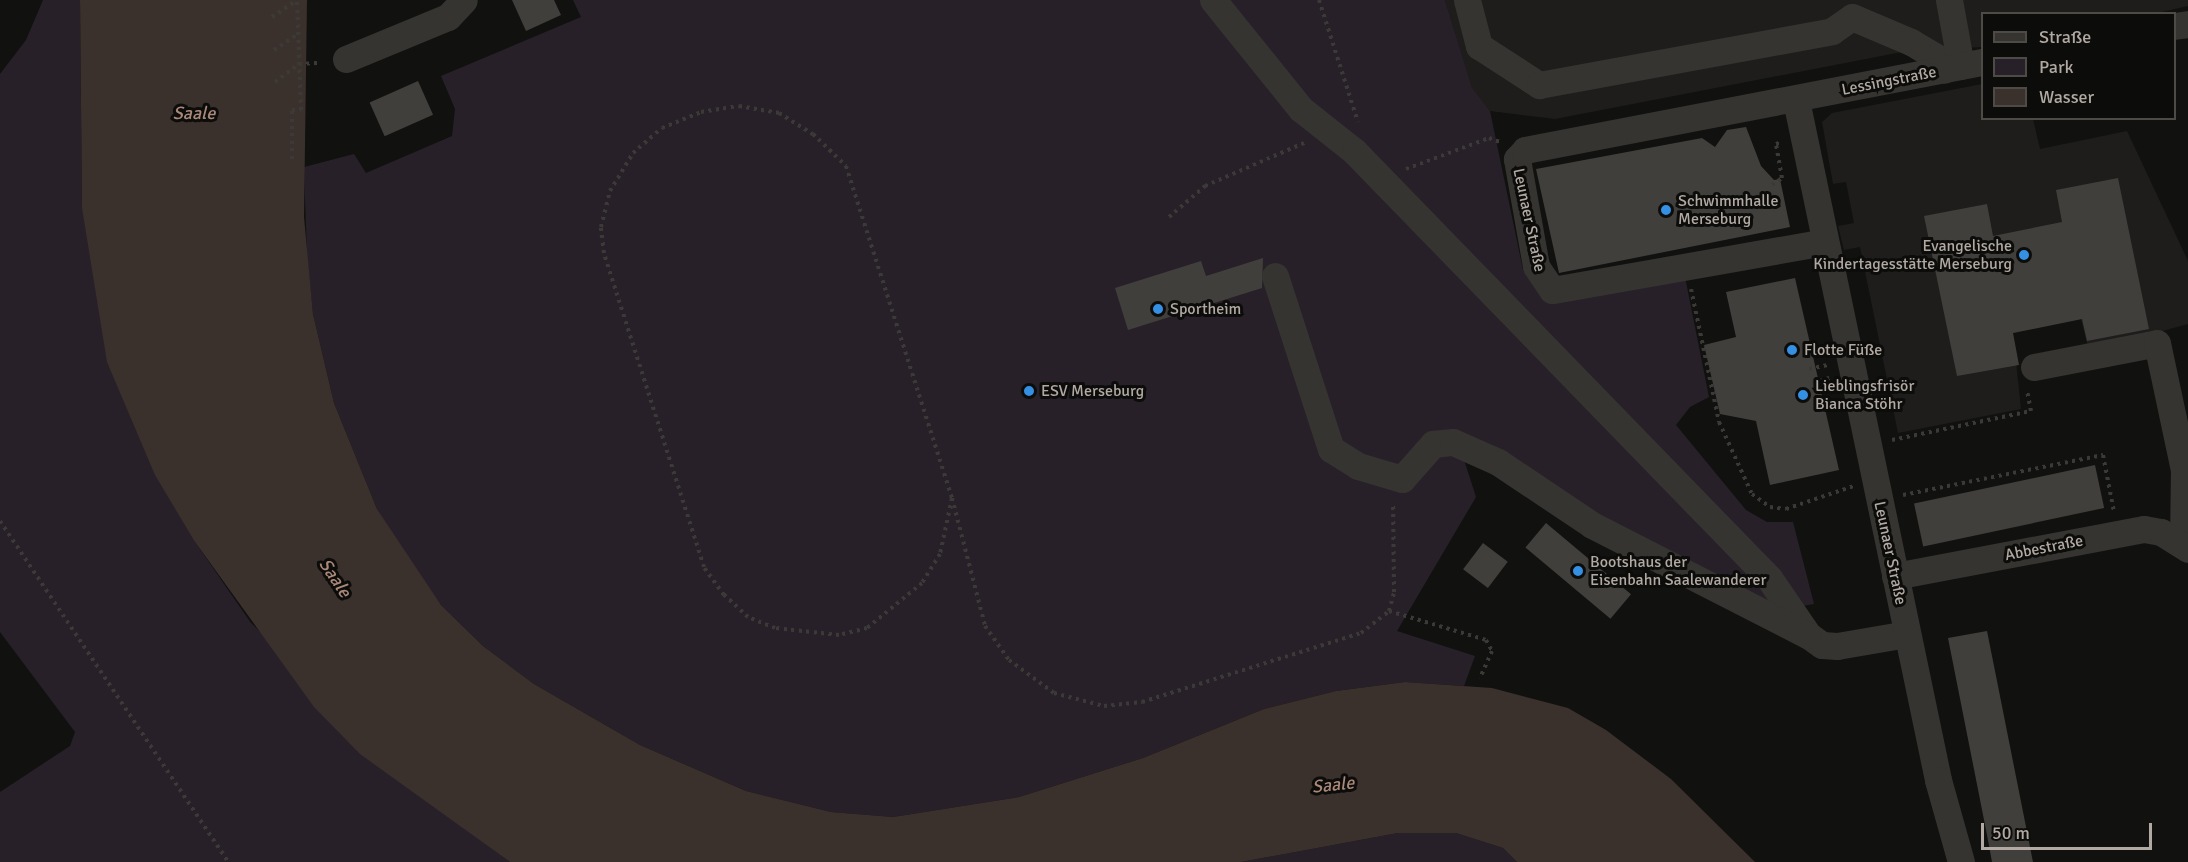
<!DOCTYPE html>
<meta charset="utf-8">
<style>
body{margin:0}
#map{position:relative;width:2188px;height:862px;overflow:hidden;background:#111110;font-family:Signika,sans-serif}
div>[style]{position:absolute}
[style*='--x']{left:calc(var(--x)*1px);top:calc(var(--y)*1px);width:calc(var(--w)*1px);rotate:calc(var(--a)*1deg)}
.built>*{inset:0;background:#1e1d1c}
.green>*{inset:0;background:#272028}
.water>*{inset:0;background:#3a302c}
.building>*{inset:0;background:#413f3c;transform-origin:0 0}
.path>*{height:4px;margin-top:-2px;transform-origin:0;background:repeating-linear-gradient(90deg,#3c3a37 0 3px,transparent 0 7.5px)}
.minor>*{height:27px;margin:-13.5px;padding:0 13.5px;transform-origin:13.5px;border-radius:13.5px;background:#353431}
.dots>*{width:16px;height:16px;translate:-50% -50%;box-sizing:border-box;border:3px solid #0c0c0b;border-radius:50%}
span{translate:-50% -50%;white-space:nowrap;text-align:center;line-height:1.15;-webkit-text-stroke:6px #0c0c0b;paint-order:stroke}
.street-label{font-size:16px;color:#b1a9a2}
.poi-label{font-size:16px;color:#b1a9a2}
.left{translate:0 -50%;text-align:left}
.right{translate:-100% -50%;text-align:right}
.water-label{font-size:18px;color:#aa887a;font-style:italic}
.legend{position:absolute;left:1981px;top:12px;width:195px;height:108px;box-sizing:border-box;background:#0c0c0b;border:2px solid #4e4b47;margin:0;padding:8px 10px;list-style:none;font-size:18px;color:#b1a9a2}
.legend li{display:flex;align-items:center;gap:12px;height:30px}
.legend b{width:30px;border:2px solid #4e4b47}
.scale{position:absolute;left:1981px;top:823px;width:171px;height:27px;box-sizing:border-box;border:3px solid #b1a9a2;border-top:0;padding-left:8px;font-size:18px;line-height:21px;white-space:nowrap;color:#b1a9a2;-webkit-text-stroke:4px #0c0c0b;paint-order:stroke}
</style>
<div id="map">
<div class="built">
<div style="clip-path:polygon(1445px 0,2188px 0,2188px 6px,2153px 14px,1982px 14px,1982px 47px,1907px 51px,1555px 119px,1490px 111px,1472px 89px)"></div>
<div style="clip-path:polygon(1982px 84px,1982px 118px,2033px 119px,2040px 149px,2127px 131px,2188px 261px,2188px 324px,2089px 351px,2081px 319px,2013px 333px,2021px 409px,1898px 433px,1860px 247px,1844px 250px,1838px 226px,1854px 223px,1846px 182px,1833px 184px,1822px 122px,1832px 113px)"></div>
</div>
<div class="green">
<div style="clip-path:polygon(43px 0,80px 0,82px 208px,195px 542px,251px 623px,462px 827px,510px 862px,0 862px,0 792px,70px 746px,75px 732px,0 632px,0 74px,26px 40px)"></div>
<div style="clip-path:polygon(573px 0,1445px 0,1472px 88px,1490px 111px,1523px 270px,1549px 295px,1685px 277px,1709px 397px,1690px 407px,1676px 425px,1746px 510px,1767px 522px,1793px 522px,1814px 604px,1774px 611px,1456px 435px,1476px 497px,1397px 631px,1475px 656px,1464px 686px,1405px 682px,1336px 691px,1264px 709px,1143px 758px,1019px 797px,893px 817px,831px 812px,746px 791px,640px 745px,534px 684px,483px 646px,441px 605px,406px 558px,377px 509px,334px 403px,313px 314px,307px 256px,304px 167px,354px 154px,366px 173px,452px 136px,455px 109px,441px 76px,581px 17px)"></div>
<div style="clip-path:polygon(1398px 833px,1456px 833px,1503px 848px,1517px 862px,1241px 862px)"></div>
</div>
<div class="water">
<div style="clip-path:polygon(80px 0,307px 0,304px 217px,313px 314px,334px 403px,377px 509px,441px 605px,483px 646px,534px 684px,640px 745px,746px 791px,831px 812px,893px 817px,1019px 797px,1143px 758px,1264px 709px,1336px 691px,1405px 682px,1492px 688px,1568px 708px,1606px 730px,1671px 779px,1755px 862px,1517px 862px,1503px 848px,1456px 833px,1398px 833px,1241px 862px,510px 862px,360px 754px,314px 707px,195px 542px,155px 475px,107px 362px,82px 208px)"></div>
</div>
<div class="building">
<div style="clip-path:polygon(512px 0,554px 0,561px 15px,526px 31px)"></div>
<div style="left:418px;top:81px;width:37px;height:53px;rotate:66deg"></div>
<div style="clip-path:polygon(1746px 127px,1761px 166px,1774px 180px,1780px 179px,1790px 227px,1559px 273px,1536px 169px,1702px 138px,1715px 147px,1727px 130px)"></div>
<div style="clip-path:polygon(2118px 178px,2149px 329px,2087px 341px,2082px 319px,2013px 333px,2019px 365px,1957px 376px,1924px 216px,1987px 204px,1993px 236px,2062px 222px,2056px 190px)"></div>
<div style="clip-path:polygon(1263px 258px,1262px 288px,1128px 330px,1115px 288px,1201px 261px,1206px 276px)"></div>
<div style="clip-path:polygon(1795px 278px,1839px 470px,1770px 485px,1756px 421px,1720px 414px,1704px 345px,1736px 337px,1726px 292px)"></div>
<div style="left:2095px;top:465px;width:44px;height:185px;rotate:78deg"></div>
<div style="left:1546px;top:523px;width:111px;height:32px;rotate:40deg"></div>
<div style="left:1483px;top:543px;width:31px;height:33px;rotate:37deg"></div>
<div style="clip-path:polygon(1987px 631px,1997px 681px,2033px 862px,1992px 862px,1987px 835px,1948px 638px)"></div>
</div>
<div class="path">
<div style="--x:1319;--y:0;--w:128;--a:72.3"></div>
<div style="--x:272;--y:17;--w:29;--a:-34"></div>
<div style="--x:274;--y:50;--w:29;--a:-34"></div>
<div style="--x:275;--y:82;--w:30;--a:-37"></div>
<div style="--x:299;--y:64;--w:22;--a:-3"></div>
<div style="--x:292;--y:159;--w:49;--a:-90"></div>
<div style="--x:292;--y:110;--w:9;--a:0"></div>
<div style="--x:301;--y:110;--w:110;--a:-92.1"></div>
<div style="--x:1406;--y:169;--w:89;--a:-20.5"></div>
<div style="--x:1489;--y:138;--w:12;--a:20"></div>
<div style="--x:1772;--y:185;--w:12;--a:-35"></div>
<div style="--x:1782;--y:178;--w:35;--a:-100"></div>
<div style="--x:1776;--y:144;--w:5;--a:-22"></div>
<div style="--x:1169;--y:217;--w:48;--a:-40.7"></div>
<div style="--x:1205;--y:186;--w:110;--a:-23.5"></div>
<div style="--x:1691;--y:289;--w:136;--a:78.1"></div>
<div style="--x:1719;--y:422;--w:79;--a:65.4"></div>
<div style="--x:1752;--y:494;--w:22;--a:36"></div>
<div style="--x:1770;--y:507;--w:16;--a:7"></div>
<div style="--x:1786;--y:509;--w:72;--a:-18.7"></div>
<div style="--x:1809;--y:369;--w:19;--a:-12"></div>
<div style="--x:1812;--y:383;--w:19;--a:-16"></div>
<div style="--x:1892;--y:440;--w:142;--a:-11.8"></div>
<div style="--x:2031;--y:411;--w:21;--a:-101"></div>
<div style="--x:1903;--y:495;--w:204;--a:-11.3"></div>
<div style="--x:2103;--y:455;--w:58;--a:79.1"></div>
<div style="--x:952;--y:498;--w:57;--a:102.1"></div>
<div style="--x:940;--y:554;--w:34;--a:122"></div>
<div style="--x:922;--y:583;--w:71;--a:140.7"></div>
<div style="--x:867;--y:628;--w:29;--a:166"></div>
<div style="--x:839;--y:635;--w:64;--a:-173.8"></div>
<div style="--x:775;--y:628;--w:29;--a:-158"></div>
<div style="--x:748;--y:617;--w:33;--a:-137"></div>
<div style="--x:724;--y:595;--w:34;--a:-126"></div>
<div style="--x:704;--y:567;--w:330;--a:-107.7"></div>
<div style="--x:604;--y:253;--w:26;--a:-97"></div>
<div style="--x:601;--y:227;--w:37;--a:-76"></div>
<div style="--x:610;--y:191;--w:44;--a:-58.8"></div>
<div style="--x:633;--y:153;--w:38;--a:-41"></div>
<div style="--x:662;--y:128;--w:42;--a:-22.3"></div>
<div style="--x:701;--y:112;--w:38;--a:-9"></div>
<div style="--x:739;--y:106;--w:41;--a:9.9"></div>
<div style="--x:779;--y:113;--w:40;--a:32"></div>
<div style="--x:813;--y:134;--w:46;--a:44.1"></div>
<div style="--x:846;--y:166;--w:349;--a:72.3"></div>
<div style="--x:952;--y:498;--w:132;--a:75.5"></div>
<div style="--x:985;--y:626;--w:42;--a:54.8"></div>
<div style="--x:1009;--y:660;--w:56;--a:36.3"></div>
<div style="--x:1054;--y:693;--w:52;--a:14.6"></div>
<div style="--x:1104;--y:706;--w:38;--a:-6"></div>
<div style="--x:1142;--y:702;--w:230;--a:-17.5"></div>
<div style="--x:1361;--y:633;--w:36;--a:-38"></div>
<div style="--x:1389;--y:611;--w:20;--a:-75"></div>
<div style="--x:1394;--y:592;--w:90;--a:-90.6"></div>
<div style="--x:0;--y:521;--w:410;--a:56.2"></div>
<div style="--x:1389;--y:611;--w:101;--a:16.6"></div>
<div style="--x:1486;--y:640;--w:13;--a:61"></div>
<div style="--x:1492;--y:651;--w:30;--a:114"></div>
</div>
<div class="minor">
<div style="--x:1213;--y:0;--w:140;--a:51.1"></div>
<div style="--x:1301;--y:109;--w:68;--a:38.4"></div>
<div style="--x:1354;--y:151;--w:595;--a:45.82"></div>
<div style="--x:1769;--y:578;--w:69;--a:55.6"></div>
<div style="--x:1808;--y:635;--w:17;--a:36"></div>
<div style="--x:1822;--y:645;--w:15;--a:4"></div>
<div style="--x:1837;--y:646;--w:71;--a:-9.7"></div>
<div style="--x:1467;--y:0;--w:48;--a:75.4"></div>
<div style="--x:1479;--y:46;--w:72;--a:33"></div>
<div style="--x:1539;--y:85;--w:298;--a:-10.4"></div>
<div style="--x:1832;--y:31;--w:24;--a:-35"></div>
<div style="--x:1852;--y:17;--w:64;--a:23"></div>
<div style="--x:1911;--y:42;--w:29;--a:31"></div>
<div style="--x:1936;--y:57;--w:15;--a:58"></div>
<div style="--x:1949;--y:0;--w:67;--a:79.7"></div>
<div style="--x:2174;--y:26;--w:14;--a:-8"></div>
<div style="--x:346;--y:59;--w:110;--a:-22.4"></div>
<div style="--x:448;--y:17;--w:23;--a:-47"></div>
<div style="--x:1796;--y:100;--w:695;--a:78.2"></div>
<div style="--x:1938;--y:780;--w:85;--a:74.3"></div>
<div style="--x:1825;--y:242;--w:277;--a:170"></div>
<div style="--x:1552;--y:290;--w:29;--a:-124"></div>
<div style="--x:1536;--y:266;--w:109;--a:-100.1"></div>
<div style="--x:1517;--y:159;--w:12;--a:-48"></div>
<div style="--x:1525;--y:150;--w:465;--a:-10.9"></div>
<div style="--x:1275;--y:276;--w:182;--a:72.1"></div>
<div style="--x:1331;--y:449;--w:32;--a:32"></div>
<div style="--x:1358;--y:466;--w:46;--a:16.5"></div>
<div style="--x:1402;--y:479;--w:47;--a:-48.5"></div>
<div style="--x:1433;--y:444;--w:20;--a:-6"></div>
<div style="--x:1453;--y:442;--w:49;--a:24"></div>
<div style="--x:1498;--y:462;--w:113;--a:33.8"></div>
<div style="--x:1592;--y:525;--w:242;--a:27.1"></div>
<div style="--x:2034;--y:367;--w:125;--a:-11"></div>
<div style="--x:2157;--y:343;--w:130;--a:78"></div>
<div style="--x:2184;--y:470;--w:73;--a:90.8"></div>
<div style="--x:1895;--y:576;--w:253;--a:-10.7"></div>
<div style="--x:2144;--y:529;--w:17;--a:10"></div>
<div style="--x:2161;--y:532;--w:32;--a:32"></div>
</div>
<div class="dots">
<div style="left:1666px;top:210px;background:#3590e3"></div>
<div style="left:2024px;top:255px;background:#3590e3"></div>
<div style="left:1158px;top:309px;background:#3590e3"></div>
<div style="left:1792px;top:350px;background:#3590e3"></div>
<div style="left:1029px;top:391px;background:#3590e3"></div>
<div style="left:1803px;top:395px;background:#3590e3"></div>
<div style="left:1578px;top:571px;background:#3590e3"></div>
</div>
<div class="street-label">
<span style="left:1889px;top:81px;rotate:-11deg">Lessingstraße</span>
<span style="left:1529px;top:220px;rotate:78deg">Leunaer Straße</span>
<span style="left:2044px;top:548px;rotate:-11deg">Abbestraße</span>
<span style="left:1890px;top:553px;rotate:78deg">Leunaer Straße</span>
</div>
<div class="poi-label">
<span class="left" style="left:1678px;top:210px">Schwimmhalle<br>Merseburg</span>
<span class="right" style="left:2012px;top:255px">Evangelische<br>Kindertagesstätte Merseburg</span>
<span class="left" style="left:1170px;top:309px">Sportheim</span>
<span class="left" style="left:1804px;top:350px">Flotte Füße</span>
<span class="left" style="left:1815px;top:395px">Lieblingsfrisör<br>Bianca Stöhr</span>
<span class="left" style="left:1041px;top:391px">ESV Merseburg</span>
<span class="left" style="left:1590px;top:571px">Bootshaus der<br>Eisenbahn Saalewanderer</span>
</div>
<div class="water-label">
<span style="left:194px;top:113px">Saale</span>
<span style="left:335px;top:578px;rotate:56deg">Saale</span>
<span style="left:1333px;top:785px;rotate:-6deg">Saale</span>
</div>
<ul class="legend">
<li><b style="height:8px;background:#353431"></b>Straße</li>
<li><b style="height:16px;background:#272028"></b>Park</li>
<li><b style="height:16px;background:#3a302c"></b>Wasser</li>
</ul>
<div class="scale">50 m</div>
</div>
